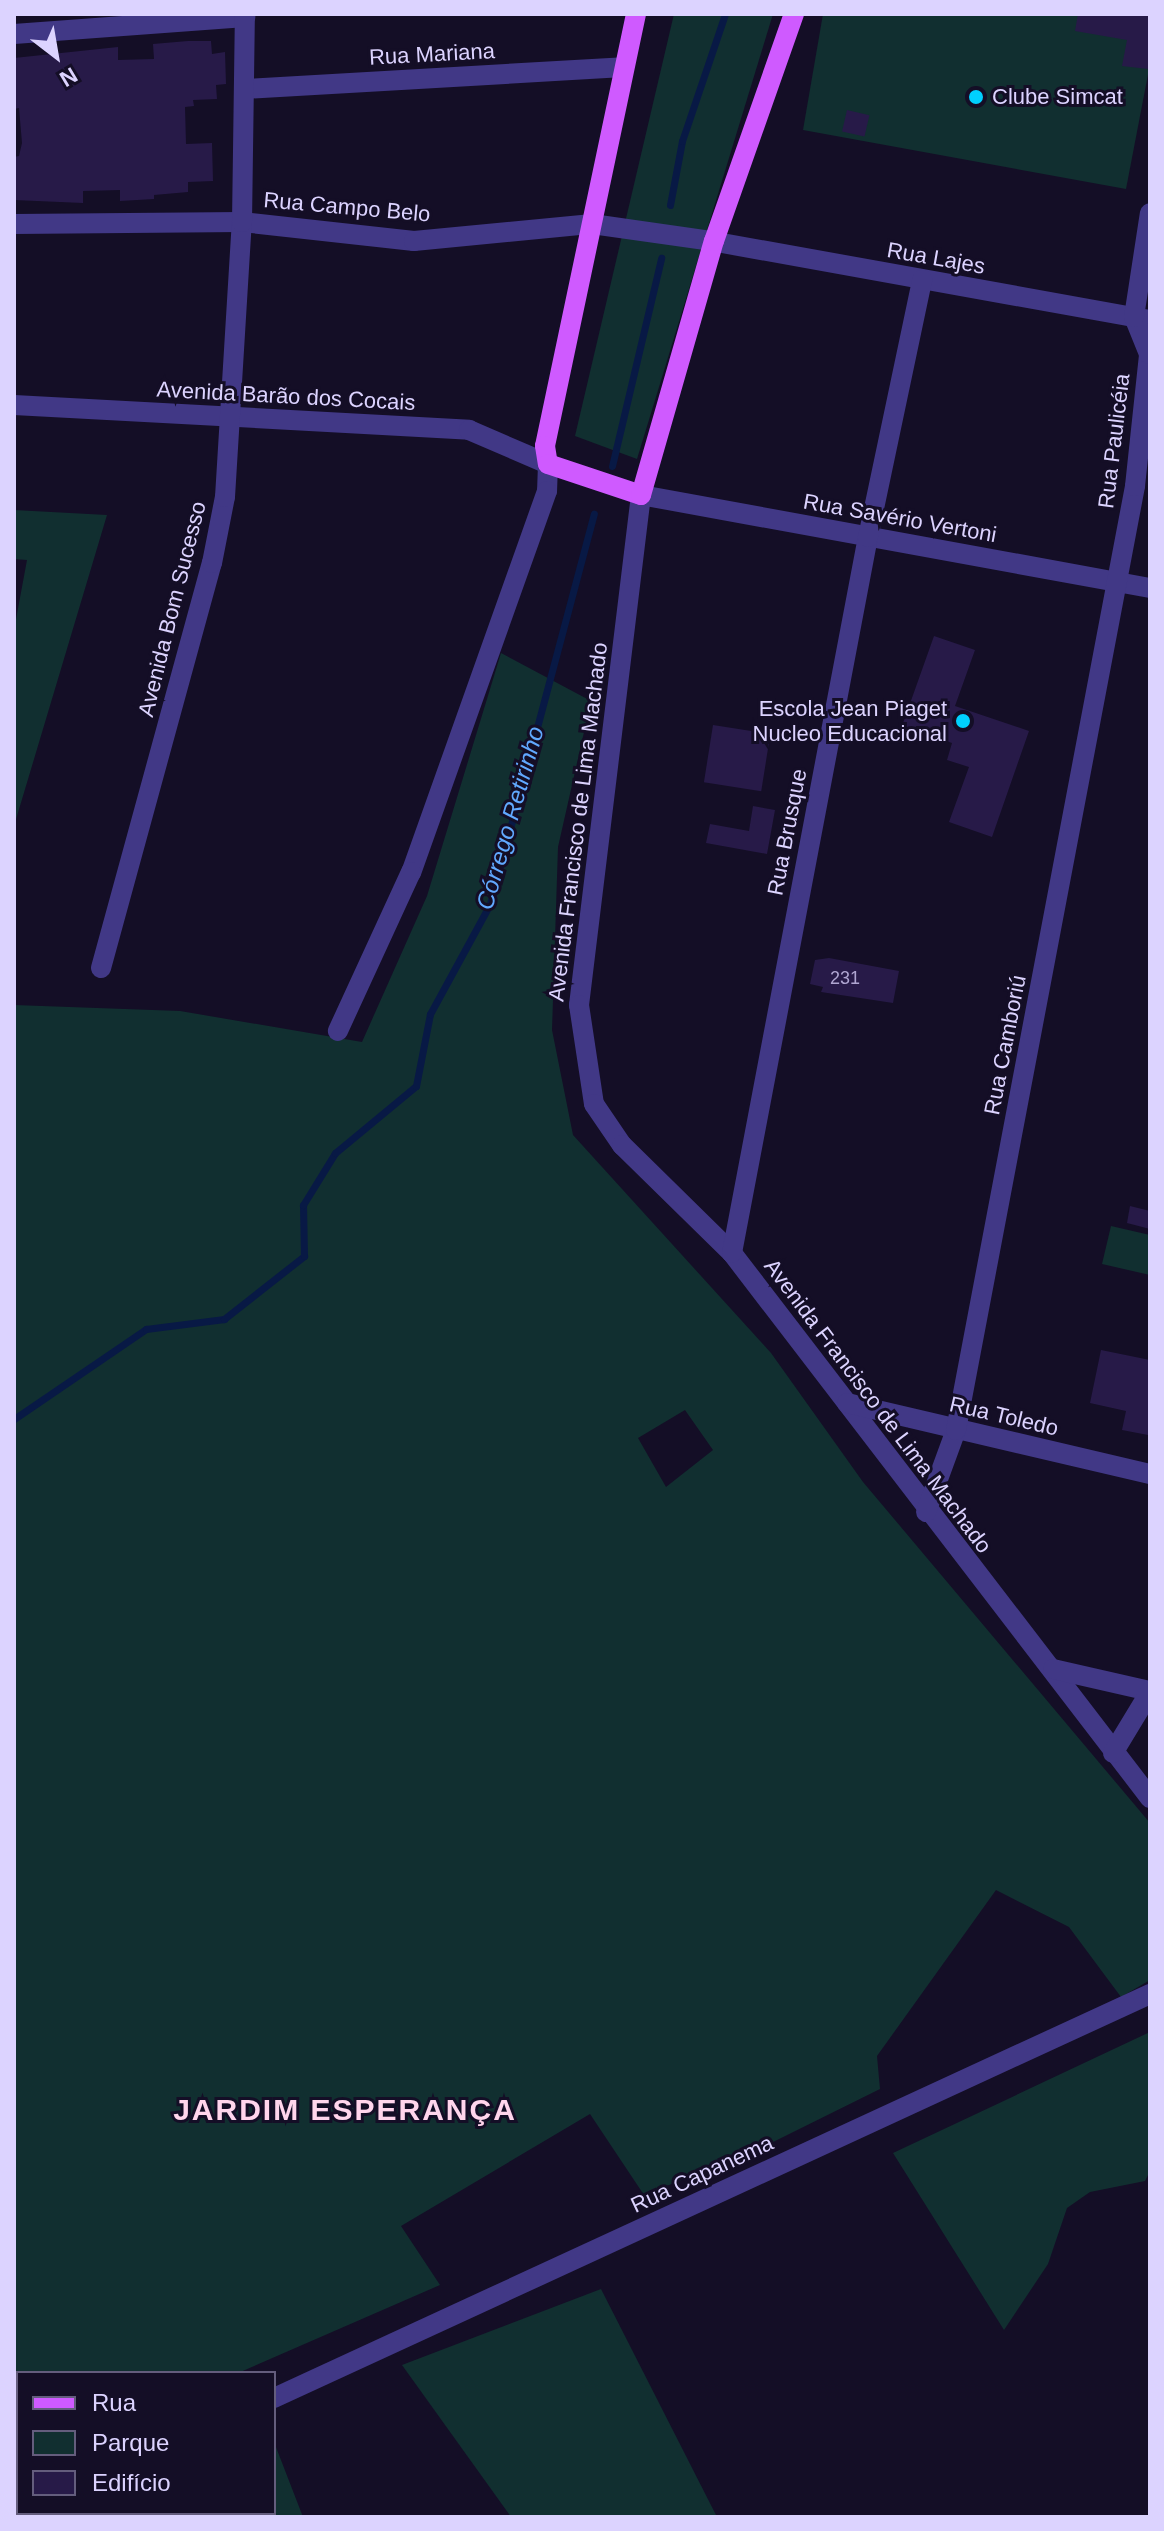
<!DOCTYPE html>
<meta charset="utf-8">
<style>
body{margin:0}
#map{position:relative;width:1164px;height:2531px;overflow:hidden;background:#140e26;font-family:Helvetica,sans-serif}
div>[style]{position:absolute}
[style*='--x']{left:calc(var(--x)*1px);top:calc(var(--y)*1px);width:calc(var(--w)*1px);rotate:calc(var(--a)*1deg)}
.green>*{inset:0;background:#112f30}
.stream>*{height:7px;margin:-3.5px;padding:0 3.5px;transform-origin:3.5px;border-radius:3.5px;background:#081945}
.building>*{inset:0;background:#271a48;transform-origin:0 0}
.minor>*{height:20px;margin:-10px;padding:0 10px;transform-origin:10px;border-radius:10px;background:#413886}
.major>*{height:20px;margin:-10px;padding:0 10px;transform-origin:10px;border-radius:10px;background:#cf5aff}
.dots>*{width:22px;height:22px;translate:-50% -50%;box-sizing:border-box;border:4px solid #140e26;border-radius:50%}
span{translate:-50% -50%;white-space:nowrap;text-align:center;line-height:1.15;-webkit-text-stroke:6px #140e26;paint-order:stroke}
.number-label{font-size:18px;color:#afa5d1}
.number-label span{-webkit-text-stroke-width:0}
.street-label{font-size:22px;color:#dcd3ff}
.poi-label{font-size:22px;color:#dcd3ff}
.left{translate:0 -50%;text-align:left}
.right{translate:-100% -50%;text-align:right}
.water-label{font-size:24px;color:#61a9ff;font-style:italic}
.district-label{font-size:30px;color:#ffd5ec;font-weight:700;letter-spacing:2px}
.frame{position:absolute;inset:0;border:16px solid #dcd3ff;pointer-events:none}
.legend{position:absolute;left:16px;top:2371px;width:260px;height:144px;box-sizing:border-box;background:#140e26;border:2px solid #645d7d;margin:0;padding:10px 14px;list-style:none;font-size:24px;color:#dcd3ff}
.legend li{display:flex;align-items:center;gap:16px;height:40px}
.legend b{width:40px;border:2px solid #645d7d}
.north{position:absolute;left:16px;top:16px;width:80px;height:80px;-webkit-text-stroke:6px #140e26;paint-order:stroke;rotate:149deg;font-size:22px;font-weight:700;line-height:32px;text-align:center;color:#dcd3ff}
.north::after{content:'';display:block;margin:auto;width:28px;height:36px;background:#dcd3ff;clip-path:polygon(50% 0,100% 100%,50% 72%,0 100%)}
</style>
<div id="map">
<div class="green">
<div style="clip-path:polygon(674px 14px,773px 14px,637px 459px,575px 436px)"></div>
<div style="clip-path:polygon(823px 14px,1150px 14px,1150px 64px,1126px 189px,803px 130px)"></div>
<div style="clip-path:polygon(14px 510px,107px 515px,14px 826px,14px 630px,27px 560px,14px 559px)"></div>
<div style="clip-path:polygon(evenodd,501px 653px,591px 701px,558px 847px,552px 1030px,573px 1135px,771px 1353px,863px 1482px,1150px 1823px,1150px 1980px,1121px 1997px,1069px 1927px,996px 1890px,877px 2056px,880px 2089px,759px 2149px,644px 2195px,590px 2114px,401px 2226px,440px 2285px,238px 2373px,18px 2373px,14px 2394px,14px 1005px,180px 1011px,362px 1042px,427px 896px,501px 653px,685px 1410px,713px 1450px,666px 1487px,638px 1438px,685px 1410px)"></div>
<div style="clip-path:polygon(1111px 1226px,1150px 1235px,1150px 1275px,1102px 1264px)"></div>
<div style="clip-path:polygon(1150px 2032px,1150px 2171px,1145px 2181px,1090px 2192px,1067px 2208px,1048px 2264px,1004px 2330px,893px 2153px)"></div>
<div style="clip-path:polygon(601px 2289px,717px 2517px,511px 2517px,402px 2365px)"></div>
<div style="clip-path:polygon(274px 2442px,303px 2517px,183px 2517px,180px 2513px,274px 2513px)"></div>
</div>
<div class="stream">
<div style="--x:670;--y:205;--w:65;--a:-79.4"></div>
<div style="--x:682;--y:141;--w:134;--a:-71.3"></div>
<div style="--x:612;--y:466;--w:214;--a:-76.7"></div>
<div style="--x:14;--y:1419;--w:160;--a:-34.3"></div>
<div style="--x:146;--y:1329;--w:79;--a:-7.3"></div>
<div style="--x:224;--y:1319;--w:102;--a:-38.2"></div>
<div style="--x:304;--y:1256;--w:51;--a:-91.1"></div>
<div style="--x:303;--y:1205;--w:61;--a:-58.4"></div>
<div style="--x:335;--y:1153;--w:105;--a:-39.6"></div>
<div style="--x:416;--y:1086;--w:73;--a:-79"></div>
<div style="--x:430;--y:1014;--w:125;--a:-61.4"></div>
<div style="--x:490;--y:904;--w:404;--a:-75.1"></div>
</div>
<div class="building">
<div style="clip-path:polygon(1078px 14px,1150px 14px,1148px 69px,1122px 66px,1127px 40px,1075px 31px)"></div>
<div style="clip-path:polygon(188px 41px,211px 41px,212px 54px,225px 52px,226px 84px,216px 85px,217px 99px,193px 100px,194px 106px,185px 107px,186px 144px,212px 143px,213px 181px,188px 182px,188px 192px,154px 195px,154px 199px,120px 201px,120px 190px,83px 191px,83px 203px,14px 200px,14px 157px,19px 156px,22px 143px,19px 108px,14px 109px,14px 58px,118px 47px,118px 60px,154px 59px,153px 44px)"></div>
<div style="left:847px;top:110px;width:23px;height:22px;rotate:13deg"></div>
<div style="clip-path:polygon(934px 636px,975px 650px,955px 706px,1029px 731px,992px 837px,949px 822px,969px 767px,947px 760px,952px 743px,902px 726px)"></div>
<div style="left:713px;top:725px;width:58px;height:58px;rotate:9deg"></div>
<div style="clip-path:polygon(753px 806px,775px 810px,767px 854px,706px 843px,710px 824px,749px 831px)"></div>
<div style="clip-path:polygon(829px 958px,899px 971px,893px 1003px,821px 992px,823px 987px,810px 984px,815px 960px)"></div>
<div style="clip-path:polygon(1130px 1206px,1150px 1211px,1150px 1229px,1127px 1223px)"></div>
<div style="clip-path:polygon(1101px 1350px,1150px 1360px,1148px 1435px,1122px 1430px,1126px 1411px,1090px 1403px)"></div>
</div>
<div class="minor">
<div style="--x:14;--y:34;--w:232;--a:-4.2"></div>
<div style="--x:244;--y:89;--w:380;--a:-3.3"></div>
<div style="--x:14;--y:224;--w:228;--a:-0.5"></div>
<div style="--x:242;--y:222;--w:173;--a:6.3"></div>
<div style="--x:414;--y:241;--w:179;--a:-5.5"></div>
<div style="--x:592;--y:224;--w:120;--a:8.1"></div>
<div style="--x:711;--y:241;--w:446;--a:10.2"></div>
<div style="--x:14;--y:405;--w:456;--a:3.1"></div>
<div style="--x:469;--y:430;--w:86;--a:23.3"></div>
<div style="--x:548;--y:464;--w:27;--a:92"></div>
<div style="--x:547;--y:491;--w:405;--a:109.6"></div>
<div style="--x:411;--y:872;--w:175;--a:114.7"></div>
<div style="--x:1150;--y:588;--w:517;--a:-169.65"></div>
<div style="--x:641;--y:495;--w:514;--a:96.93"></div>
<div style="--x:579;--y:1005;--w:100;--a:81.4"></div>
<div style="--x:594;--y:1104;--w:50;--a:55.7"></div>
<div style="--x:622;--y:1145;--w:154;--a:44.5"></div>
<div style="--x:732;--y:1253;--w:687;--a:52.51"></div>
<div style="--x:101;--y:968;--w:420;--a:-74.7"></div>
<div style="--x:212;--y:563;--w:67;--a:-78.9"></div>
<div style="--x:225;--y:497;--w:276;--a:-86.5"></div>
<div style="--x:242;--y:222;--w:208;--a:-89.2"></div>
<div style="--x:732;--y:1253;--w:729;--a:-79.25"></div>
<div style="--x:868;--y:537;--w:263;--a:-78.1"></div>
<div style="--x:847;--y:1403;--w:311;--a:13.2"></div>
<div style="--x:926;--y:1512;--w:87;--a:-69.9"></div>
<div style="--x:956;--y:1430;--w:961;--a:-79.26"></div>
<div style="--x:1135;--y:486;--w:133;--a:-83.9"></div>
<div style="--x:1149;--y:354;--w:40;--a:-112"></div>
<div style="--x:1134;--y:317;--w:105;--a:-81.3"></div>
<div style="--x:1053;--y:1669;--w:99;--a:12.8"></div>
<div style="--x:1113;--y:1753;--w:71;--a:-58.8"></div>
<div style="--x:274;--y:2398;--w:965;--a:-24.76"></div>
<div style="--x:14;--y:2517;--w:9;--a:-27"></div>
</div>
<div class="major">
<div style="--x:636;--y:14;--w:441;--a:101.9"></div>
<div style="--x:545;--y:446;--w:18;--a:81"></div>
<div style="--x:548;--y:464;--w:98;--a:18.4"></div>
<div style="--x:641;--y:495;--w:264;--a:-74"></div>
<div style="--x:714;--y:241;--w:241;--a:-70.6"></div>
</div>
<div class="dots">
<div style="left:976px;top:97px;background:#00d0fe"></div>
<div style="left:963px;top:721px;background:#00d0fe"></div>
</div>
<div class="number-label">
<span style="left:845px;top:978px">231</span>
</div>
<div class="street-label">
<span style="left:432px;top:54px;rotate:-3deg">Rua Mariana</span>
<span style="left:347px;top:207px;rotate:5deg">Rua Campo Belo</span>
<span style="left:936px;top:258px;rotate:10deg">Rua Lajes</span>
<span style="left:286px;top:396px;rotate:3deg">Avenida Barão dos Cocais</span>
<span style="left:1114px;top:441px;rotate:-83deg">Rua Paulicéia</span>
<span style="left:900px;top:518px;rotate:10deg">Rua Savério Vertoni</span>
<span style="left:172px;top:609px;rotate:-76deg">Avenida Bom Sucesso</span>
<span style="left:578px;top:822px;rotate:-83deg">Avenida Francisco de Lima Machado</span>
<span style="left:787px;top:832px;rotate:-79deg">Rua Brusque</span>
<span style="left:1005px;top:1045px;rotate:-79deg">Rua Camboriú</span>
<span style="left:878px;top:1406px;rotate:53deg">Avenida Francisco de Lima Machado</span>
<span style="left:1004px;top:1416px;rotate:13deg">Rua Toledo</span>
<span style="left:702px;top:2174px;rotate:-25deg">Rua Capanema</span>
</div>
<div class="poi-label">
<span class="left" style="left:992px;top:97px">Clube Simcat</span>
<span class="right" style="left:947px;top:721px">Escola Jean Piaget<br>Nucleo Educacional</span>
</div>
<div class="water-label">
<span style="left:510px;top:818px;rotate:-74deg">Córrego Retirinho</span>
</div>
<div class="district-label">
<span style="left:345px;top:2110px">JARDIM ESPERANÇA</span>
</div>
<div class="frame"></div>
<ul class="legend">
<li><b style="height:10px;background:#cf5aff"></b>Rua</li>
<li><b style="height:22px;background:#112f30"></b>Parque</li>
<li><b style="height:22px;background:#271a48"></b>Edifício</li>
</ul>
<div class="north">N</div>
</div>
